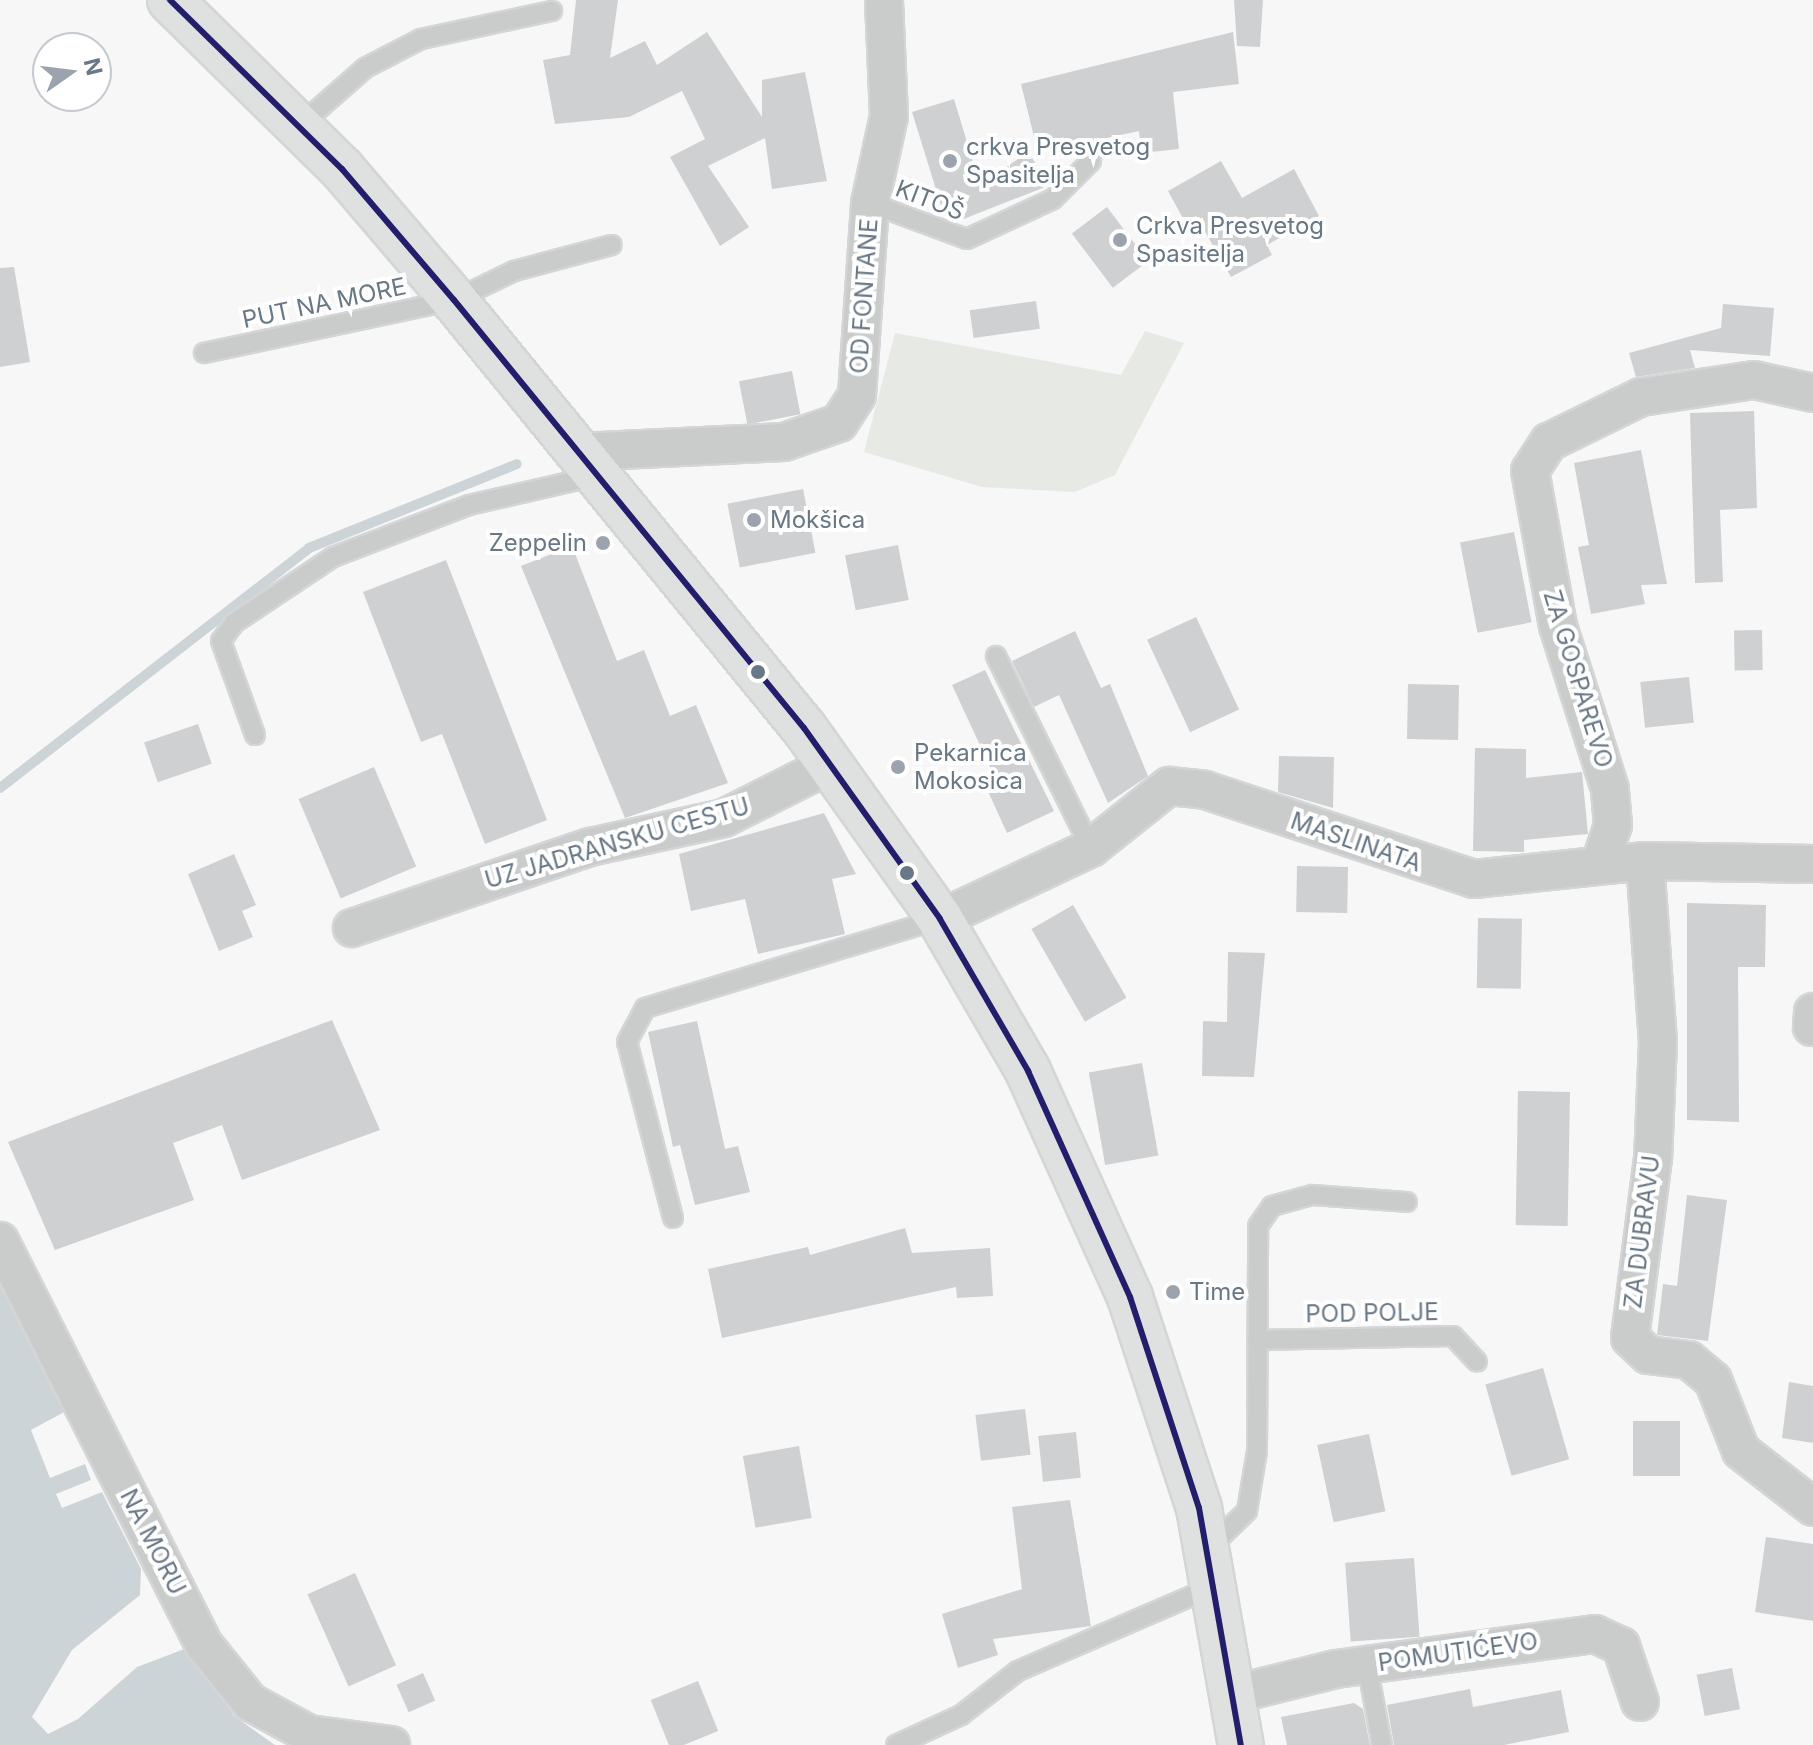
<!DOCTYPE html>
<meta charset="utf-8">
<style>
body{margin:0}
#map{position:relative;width:1813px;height:1745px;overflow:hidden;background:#f7f7f7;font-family:Inter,sans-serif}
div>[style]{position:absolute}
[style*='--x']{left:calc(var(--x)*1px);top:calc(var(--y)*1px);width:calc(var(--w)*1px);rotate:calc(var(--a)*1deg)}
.green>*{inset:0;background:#e6e9e4}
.water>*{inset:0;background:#cdd4d8}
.stream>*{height:10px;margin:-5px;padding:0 5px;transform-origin:5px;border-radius:5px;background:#cdd4d8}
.building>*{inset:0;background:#cfd0d1;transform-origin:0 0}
.roads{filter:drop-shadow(2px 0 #d4d5d6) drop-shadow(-2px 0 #d4d5d6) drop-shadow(0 2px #d4d5d6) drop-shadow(0 -2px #d4d5d6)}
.lane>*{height:18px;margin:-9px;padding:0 9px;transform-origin:9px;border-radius:9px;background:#cacccc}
.street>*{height:36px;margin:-18px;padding:0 18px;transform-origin:18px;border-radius:18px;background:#cacccc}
.secondary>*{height:44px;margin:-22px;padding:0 22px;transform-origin:22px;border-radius:22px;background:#dfe0e0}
.bus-1>*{height:6px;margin:-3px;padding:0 3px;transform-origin:3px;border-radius:3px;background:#221e6b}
.dots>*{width:22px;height:22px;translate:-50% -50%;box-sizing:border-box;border:4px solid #fff;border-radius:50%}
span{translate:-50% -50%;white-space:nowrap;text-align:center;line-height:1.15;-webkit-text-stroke:8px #fff;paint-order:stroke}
.poi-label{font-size:24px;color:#697886}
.left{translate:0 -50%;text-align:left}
.right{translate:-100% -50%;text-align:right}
.street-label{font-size:24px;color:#697886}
.north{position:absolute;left:32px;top:32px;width:80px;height:80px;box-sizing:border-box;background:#fff;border:2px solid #c3c9cf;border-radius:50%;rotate:76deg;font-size:22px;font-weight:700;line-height:32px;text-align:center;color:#697886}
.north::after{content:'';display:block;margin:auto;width:28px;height:36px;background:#9ba4ae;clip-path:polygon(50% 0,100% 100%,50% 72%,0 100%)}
</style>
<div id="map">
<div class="green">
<div style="clip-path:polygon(1145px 331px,1184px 343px,1115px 475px,1075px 492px,982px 487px,864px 452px,895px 333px,1121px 375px)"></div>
</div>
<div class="water">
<div style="clip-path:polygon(0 1275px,66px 1411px,31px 1430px,50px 1478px,85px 1464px,91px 1480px,56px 1494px,62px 1508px,102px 1492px,141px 1569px,140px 1595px,72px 1650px,32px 1717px,48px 1734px,78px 1719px,137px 1667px,187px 1648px,234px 1716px,275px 1745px,0 1745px)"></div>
</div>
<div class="stream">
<div style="--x:0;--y:788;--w:391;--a:-37.8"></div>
<div style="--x:309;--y:548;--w:224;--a:-22"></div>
</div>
<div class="building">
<div style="clip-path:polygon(576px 0,618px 0,610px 58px,645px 41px,657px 65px,707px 32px,762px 117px,762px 80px,805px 72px,827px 181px,772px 189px,765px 138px,708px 166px,749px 227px,720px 246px,670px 157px,705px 139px,682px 91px,629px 117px,555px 124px,543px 60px,570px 55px)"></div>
<div style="clip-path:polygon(1234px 0,1263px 0,1260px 47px,1237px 46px)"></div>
<div style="clip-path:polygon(1233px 32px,1239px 84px,1173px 92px,1179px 149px,1141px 153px,1139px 131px,1038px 153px,1021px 84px)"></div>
<div style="clip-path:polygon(954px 99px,980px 185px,1028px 152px,1050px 185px,956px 222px,943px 212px,912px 112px)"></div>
<div style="clip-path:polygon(1221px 161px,1242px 198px,1294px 169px,1319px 216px,1267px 245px,1272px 255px,1231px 277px,1196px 216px,1185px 222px,1168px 191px)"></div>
<div style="left:1107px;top:207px;width:68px;height:44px;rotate:53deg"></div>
<div style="clip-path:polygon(14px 267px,30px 362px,0 367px,0 268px)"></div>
<div style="left:1036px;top:301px;width:28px;height:67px;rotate:82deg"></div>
<div style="clip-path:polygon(1723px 304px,1774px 308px,1770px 356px,1690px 350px,1695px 368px,1636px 377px,1629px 353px,1721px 328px)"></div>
<div style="left:792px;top:371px;width:44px;height:54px;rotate:79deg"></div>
<div style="clip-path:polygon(1754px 411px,1757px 508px,1720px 510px,1723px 582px,1695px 583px,1690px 413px)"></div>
<div style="clip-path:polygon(1641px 450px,1667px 584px,1641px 585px,1645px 604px,1591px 614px,1578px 547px,1589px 545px,1574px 463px)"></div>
<div style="left:803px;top:489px;width:65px;height:77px;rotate:79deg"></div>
<div style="left:1514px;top:532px;width:92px;height:55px;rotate:79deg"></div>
<div style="left:898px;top:545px;width:56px;height:54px;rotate:79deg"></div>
<div style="clip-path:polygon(572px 546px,617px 661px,644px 650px,670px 716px,696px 705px,728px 783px,625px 818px,521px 566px)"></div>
<div style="clip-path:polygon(446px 560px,547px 820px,485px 844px,442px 734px,421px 742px,363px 592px)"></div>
<div style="left:1196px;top:617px;width:102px;height:54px;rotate:65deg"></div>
<div style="left:1762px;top:630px;width:40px;height:28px;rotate:89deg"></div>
<div style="clip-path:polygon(1075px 631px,1101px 688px,1110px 684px,1148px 776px,1108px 803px,1059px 695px,1034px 707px,1012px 661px)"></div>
<div style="clip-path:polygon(985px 670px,1054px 811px,1007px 833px,981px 776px,992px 771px,952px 685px)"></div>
<div style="left:1689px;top:677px;width:46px;height:49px;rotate:84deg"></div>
<div style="left:1408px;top:684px;width:51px;height:55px;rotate:1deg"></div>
<div style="left:198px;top:724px;width:42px;height:57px;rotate:71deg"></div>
<div style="clip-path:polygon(1475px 748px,1526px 749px,1526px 778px,1582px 772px,1588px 834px,1524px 840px,1524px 852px,1473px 851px)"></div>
<div style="clip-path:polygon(1279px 756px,1334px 757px,1333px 808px,1278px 792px)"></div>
<div style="left:374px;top:767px;width:108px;height:82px;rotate:67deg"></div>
<div style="clip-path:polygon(824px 813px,856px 874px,832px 879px,845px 934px,758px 954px,745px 899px,691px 911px,679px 854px)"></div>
<div style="clip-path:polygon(234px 854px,256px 905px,242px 911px,253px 937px,219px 951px,188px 874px)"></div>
<div style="left:1297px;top:866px;width:51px;height:46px;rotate:1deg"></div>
<div style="clip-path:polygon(1687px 903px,1766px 905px,1765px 967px,1738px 967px,1739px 1122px,1687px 1120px)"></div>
<div style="left:1073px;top:905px;width:107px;height:48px;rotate:60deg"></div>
<div style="left:1478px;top:918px;width:44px;height:70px;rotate:1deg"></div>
<div style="clip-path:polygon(1228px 952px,1265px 953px,1254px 1077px,1202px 1076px,1203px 1021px,1227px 1022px)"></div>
<div style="clip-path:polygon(332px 1020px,380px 1130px,242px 1180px,222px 1125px,173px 1143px,194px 1200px,55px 1250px,8px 1142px)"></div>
<div style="clip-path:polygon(697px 1021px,725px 1149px,738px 1146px,750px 1192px,695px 1205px,680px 1145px,673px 1147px,648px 1032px)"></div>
<div style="left:1142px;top:1063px;width:94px;height:54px;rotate:80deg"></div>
<div style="left:1518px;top:1091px;width:52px;height:134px;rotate:1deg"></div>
<div style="clip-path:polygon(1687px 1195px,1727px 1200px,1708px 1341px,1657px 1335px,1663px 1284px,1677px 1286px)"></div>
<div style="clip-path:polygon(905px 1228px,912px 1253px,990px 1248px,993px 1296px,957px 1298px,956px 1287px,722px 1338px,708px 1269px,808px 1247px,810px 1255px)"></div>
<div style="left:1543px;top:1368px;width:95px;height:60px;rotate:74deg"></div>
<div style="clip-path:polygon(1789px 1382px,1813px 1386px,1813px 1443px,1782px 1438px)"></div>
<div style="left:1025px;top:1409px;width:46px;height:50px;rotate:83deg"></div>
<div style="left:1633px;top:1421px;width:47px;height:55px"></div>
<div style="left:1076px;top:1432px;width:46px;height:38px;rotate:84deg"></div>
<div style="left:1369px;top:1434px;width:79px;height:53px;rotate:78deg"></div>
<div style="left:799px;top:1446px;width:73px;height:57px;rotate:80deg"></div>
<div style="clip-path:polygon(1070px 1500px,1091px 1626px,993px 1639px,998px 1655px,958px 1668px,942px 1614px,1022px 1589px,1012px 1507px)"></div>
<div style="clip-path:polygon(1766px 1537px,1813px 1544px,1813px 1621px,1755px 1612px)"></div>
<div style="left:1414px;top:1558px;width:79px;height:69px;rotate:86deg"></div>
<div style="left:355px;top:1573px;width:101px;height:52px;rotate:66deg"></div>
<div style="left:1732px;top:1668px;width:42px;height:36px;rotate:79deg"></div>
<div style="left:423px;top:1673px;width:30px;height:29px;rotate:66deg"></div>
<div style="left:698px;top:1681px;width:54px;height:51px;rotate:68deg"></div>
<div style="clip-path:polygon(1470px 1689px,1473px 1707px,1561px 1690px,1569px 1732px,1504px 1745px,1394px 1745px,1387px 1705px)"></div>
<div style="clip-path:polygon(1354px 1703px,1363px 1709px,1370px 1745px,1287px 1745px,1281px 1717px)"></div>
</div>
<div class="roads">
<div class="lane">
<div style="--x:298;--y:127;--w:89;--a:-41.4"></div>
<div style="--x:365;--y:68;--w:63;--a:-27.4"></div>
<div style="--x:421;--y:39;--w:134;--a:-12.1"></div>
<div style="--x:870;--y:203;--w:103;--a:20.4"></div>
<div style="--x:967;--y:239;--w:95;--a:-24.9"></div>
<div style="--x:1053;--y:199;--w:54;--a:-45"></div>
<div style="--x:204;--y:353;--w:256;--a:-12"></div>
<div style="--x:454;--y:300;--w:67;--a:-25.8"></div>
<div style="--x:514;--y:271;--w:101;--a:-14.9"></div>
<div style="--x:996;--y:656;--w:214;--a:63.7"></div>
<div style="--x:255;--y:735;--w:100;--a:-109.9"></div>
<div style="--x:221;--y:641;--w:22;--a:-54"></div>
<div style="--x:234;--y:623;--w:119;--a:-33.7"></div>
<div style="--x:333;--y:557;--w:146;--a:-20.9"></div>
<div style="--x:469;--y:505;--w:130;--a:-12.9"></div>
<div style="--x:673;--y:1218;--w:182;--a:-104.6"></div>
<div style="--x:627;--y:1042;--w:38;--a:-62"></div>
<div style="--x:645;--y:1008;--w:307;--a:-16.8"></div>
<div style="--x:1257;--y:1340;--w:196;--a:-1.2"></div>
<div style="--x:1453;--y:1336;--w:35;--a:47"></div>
<div style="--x:1209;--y:1548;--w:53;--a:-44.2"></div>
<div style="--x:1247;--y:1511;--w:61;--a:-80.5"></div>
<div style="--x:1257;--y:1451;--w:225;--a:-89.7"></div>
<div style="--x:1258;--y:1226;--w:24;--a:-55"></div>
<div style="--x:1272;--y:1206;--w:41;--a:-15.4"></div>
<div style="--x:1312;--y:1195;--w:95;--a:4.2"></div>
<div style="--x:1367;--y:1665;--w:81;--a:79.4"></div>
<div style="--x:896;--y:1745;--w:72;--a:-24.8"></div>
<div style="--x:961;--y:1715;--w:72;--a:-37.7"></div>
<div style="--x:1018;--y:1671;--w:214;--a:-23.4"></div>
</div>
<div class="street">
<div style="--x:580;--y:452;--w:204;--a:-2.8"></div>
<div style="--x:784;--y:442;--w:58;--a:-19.1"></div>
<div style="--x:839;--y:423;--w:33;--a:-57"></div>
<div style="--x:857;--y:395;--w:192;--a:-86.1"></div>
<div style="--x:870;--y:203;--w:89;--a:-77.7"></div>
<div style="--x:889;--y:116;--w:116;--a:-92.5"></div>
<div style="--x:1645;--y:861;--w:180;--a:85.9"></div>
<div style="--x:1658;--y:1041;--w:117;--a:92.4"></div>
<div style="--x:1653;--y:1158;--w:181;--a:97.3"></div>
<div style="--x:1630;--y:1338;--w:25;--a:43"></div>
<div style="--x:1648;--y:1355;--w:41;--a:7"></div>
<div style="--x:1689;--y:1360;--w:31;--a:40"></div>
<div style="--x:1713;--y:1380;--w:76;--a:68.5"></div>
<div style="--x:1741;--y:1451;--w:91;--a:37.9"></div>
<div style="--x:1600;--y:864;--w:41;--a:-71.6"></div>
<div style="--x:1613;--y:825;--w:36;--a:-95"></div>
<div style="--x:1610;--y:789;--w:171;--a:-107.7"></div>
<div style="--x:1558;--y:626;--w:158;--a:-100.2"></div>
<div style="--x:1530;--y:471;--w:35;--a:-57"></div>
<div style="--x:1549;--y:442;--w:102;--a:-26.1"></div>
<div style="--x:1641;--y:397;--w:114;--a:-8.6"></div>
<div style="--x:1754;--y:380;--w:60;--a:12.4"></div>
<div style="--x:940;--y:919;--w:167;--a:-25.2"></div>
<div style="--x:1091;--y:848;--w:100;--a:-38.5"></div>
<div style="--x:1169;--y:786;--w:36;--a:6"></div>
<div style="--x:1205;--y:790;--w:283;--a:18.3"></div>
<div style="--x:1474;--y:879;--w:172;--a:-6"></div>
<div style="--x:1645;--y:861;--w:168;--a:1"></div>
<div style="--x:352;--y:928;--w:251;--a:-18.8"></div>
<div style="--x:590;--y:847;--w:137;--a:-12.2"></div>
<div style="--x:724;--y:818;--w:120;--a:-26.8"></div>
<div style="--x:1812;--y:1027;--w:15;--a:-86"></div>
<div style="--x:0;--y:1241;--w:454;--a:63.2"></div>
<div style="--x:205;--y:1646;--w:72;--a:51.2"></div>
<div style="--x:250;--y:1702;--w:67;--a:28.5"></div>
<div style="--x:309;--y:1734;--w:83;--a:7.6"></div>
<div style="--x:1235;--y:1694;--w:104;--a:-13.9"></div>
<div style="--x:1336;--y:1669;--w:261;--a:-7.7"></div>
<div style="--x:1595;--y:1634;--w:29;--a:25"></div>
<div style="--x:1621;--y:1646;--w:59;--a:71.3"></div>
</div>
<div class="secondary">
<div style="--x:170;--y:0;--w:241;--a:44.5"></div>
<div style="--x:342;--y:169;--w:172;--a:49.5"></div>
<div style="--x:454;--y:300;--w:553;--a:50.73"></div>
<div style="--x:804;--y:728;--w:234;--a:54.5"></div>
<div style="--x:940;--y:919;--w:176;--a:59.9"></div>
<div style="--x:1028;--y:1071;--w:248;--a:65.7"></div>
<div style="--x:1130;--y:1297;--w:222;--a:71.9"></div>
<div style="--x:1199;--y:1508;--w:241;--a:80"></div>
</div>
</div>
<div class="bus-1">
<div style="--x:170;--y:0;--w:241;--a:44.5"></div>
<div style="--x:342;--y:169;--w:172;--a:49.5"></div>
<div style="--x:454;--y:300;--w:553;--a:50.73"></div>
<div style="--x:804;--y:728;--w:234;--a:54.5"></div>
<div style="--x:940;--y:919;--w:176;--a:59.9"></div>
<div style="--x:1028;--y:1071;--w:248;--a:65.7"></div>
<div style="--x:1130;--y:1297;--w:222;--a:71.9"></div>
<div style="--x:1199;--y:1508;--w:241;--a:80"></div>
</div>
<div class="dots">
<div style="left:950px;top:161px;background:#9ba4ae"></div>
<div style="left:1120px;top:240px;background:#9ba4ae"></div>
<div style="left:754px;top:520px;background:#9ba4ae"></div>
<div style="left:603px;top:543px;background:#9ba4ae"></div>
<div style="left:758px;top:672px;background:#697886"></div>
<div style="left:898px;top:767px;background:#9ba4ae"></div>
<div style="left:907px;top:873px;background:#697886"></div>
<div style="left:1173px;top:1292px;background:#9ba4ae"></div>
</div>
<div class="poi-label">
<span class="left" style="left:966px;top:161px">crkva Presvetog<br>Spasitelja</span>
<span class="left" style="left:1136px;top:240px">Crkva Presvetog<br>Spasitelja</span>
<span class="left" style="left:770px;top:520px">Mokšica</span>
<span class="right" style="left:587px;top:543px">Zeppelin</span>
<span class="left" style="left:914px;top:767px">Pekarnica<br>Mokosica</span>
<span class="left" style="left:1189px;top:1292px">Time</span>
</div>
<div class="street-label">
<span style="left:930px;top:200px;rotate:21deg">KITOŠ</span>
<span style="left:864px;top:296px;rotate:-86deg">OD FONTANE</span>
<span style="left:324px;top:303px;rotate:-12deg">PUT NA MORE</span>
<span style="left:1578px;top:679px;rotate:73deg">ZA GOSPAREVO</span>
<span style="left:1356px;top:842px;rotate:19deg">MASLINATA</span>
<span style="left:617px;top:843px;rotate:-16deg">UZ JADRANSKU CESTU</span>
<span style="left:1642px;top:1232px;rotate:-83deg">ZA DUBRAVU</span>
<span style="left:1372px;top:1313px;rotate:-1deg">POD POLJE</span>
<span style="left:153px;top:1542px;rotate:63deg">NA MORU</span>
<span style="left:1458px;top:1652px;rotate:-8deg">POMUTIĆEVO</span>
</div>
<div class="north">N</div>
</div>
